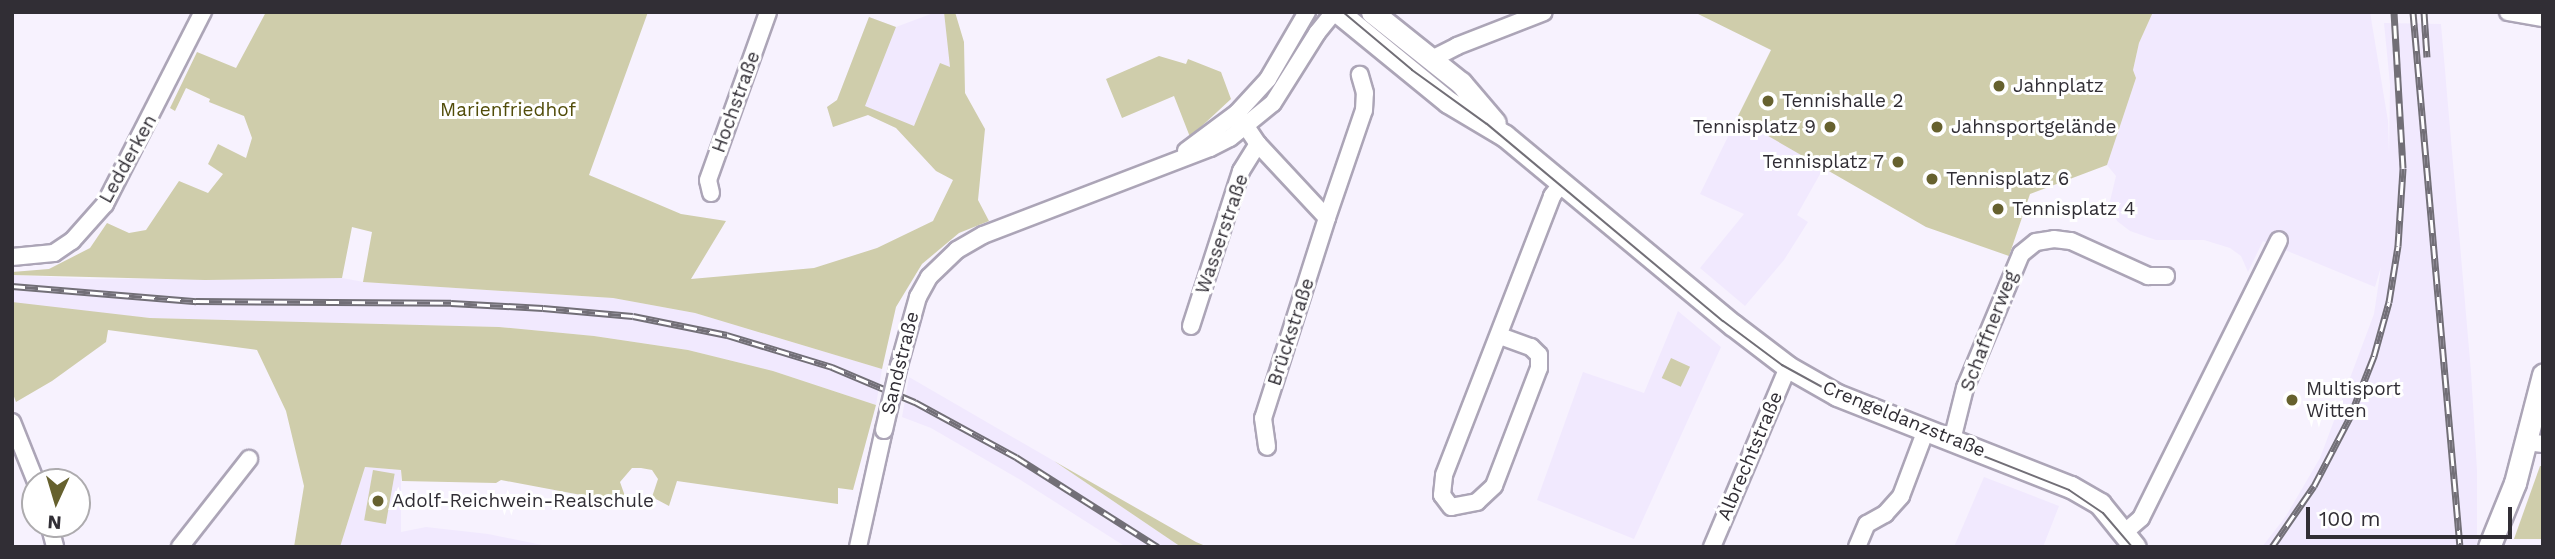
<!DOCTYPE html>
<meta charset="utf-8">
<style>
body{margin:0}
#map{position:relative;width:2555px;height:559px;overflow:hidden;background:#f7f2fe;font-family:"Work Sans",sans-serif}
div>[style]{position:absolute}
[style*='--x']{left:calc(var(--x)*1px);top:calc(var(--y)*1px);width:calc(var(--w)*1px);rotate:calc(var(--a)*1deg)}
.built>*{inset:0;background:#f1e9fe}
.green>*{inset:0;background:#cfcdab;transform-origin:0 0}
.roads{filter:drop-shadow(2px 0 #aca5b7) drop-shadow(-2px 0 #aca5b7) drop-shadow(0 2px #aca5b7) drop-shadow(0 -2px #aca5b7)}
.minor>*{height:16px;margin:-8px;padding:0 8px;transform-origin:8px;border-radius:8px;background:#fff}
.major>*{height:21px;margin:-10.5px;padding:0 10.5px;transform-origin:10.5px;border-radius:10.5px;background:#fff}
.tram>*{height:2px;margin:-1px;padding:0 1px;transform-origin:1px;border-radius:1px;background:#726f77}
.rail>*{height:7px;margin-top:-3.5px;transform-origin:0;background:repeating-linear-gradient(90deg,#fff 0 13px,#726f77 0 26px);box-sizing:border-box;border-block:2px solid #726f77}
.bridges{filter:drop-shadow(2px 0 #aca5b7) drop-shadow(-2px 0 #aca5b7) drop-shadow(0 2px #aca5b7) drop-shadow(0 -2px #aca5b7)}
.minor-bridge>*{height:16px;margin:-8px;padding:0 8px;transform-origin:8px;border-radius:8px;background:#fff}
.dots>*{width:19px;height:19px;translate:-50% -50%;box-sizing:border-box;border:4px solid #fff;border-radius:50%}
span{translate:-50% -50%;white-space:nowrap;text-align:center;line-height:1.15;-webkit-text-stroke:6px #fff;paint-order:stroke}
.poi-label{font-size:19px;color:#312e35}
.left{translate:0 -50%;text-align:left}
.right{translate:-100% -50%;text-align:right}
.street-label{font-size:19px;color:#312e35}
.park-label{font-size:19px;color:#514c09}
.frame{position:absolute;inset:0;border:14px solid #312e35;pointer-events:none}
.north{position:absolute;left:21px;top:468px;width:70px;height:70px;box-sizing:border-box;background:#fff;border:2px solid #adabae;border-radius:50%;rotate:184deg;font-size:19px;font-weight:700;line-height:28px;text-align:center;color:#312e35}
.north::after{content:'';display:block;margin:auto;width:24px;height:32px;background:#66612e;clip-path:polygon(50% 0,100% 100%,50% 72%,0 100%)}
.scale{position:absolute;left:2306px;top:507px;width:206px;height:32px;box-sizing:border-box;border:4px solid #312e35;border-top:0;padding-left:9px;font-size:21px;line-height:24px;white-space:nowrap;color:#312e35;-webkit-text-stroke:5px #fff;paint-order:stroke}
</style>
<div id="map">
<div class="built">
<div style="clip-path:polygon(936px 12px,946px 12px,952px 73px,936px 171px,896px 128px,868px 115px,833px 127px,827px 107px,837px 100px,869px 17px,896px 27px)"></div>
<div style="clip-path:polygon(2153px 12px,2370px 12px,2388px 121px,2389px 154px,2390px 84px,2384px 23px,2441px 24px,2471px 372px,2477px 470px,2477px 547px,2262px 547px,2286px 516px,2320px 458px,2374px 314px,2381px 267px,2375px 287px,2263px 241px,2248px 272px,2241px 256px,2230px 248px,2204px 240px,2156px 240px,2130px 231px,2117px 221px,2110px 201px,2116px 176px,2107px 165px,2136px 78px,2133px 70px,2139px 43px)"></div>
<div style="clip-path:polygon(1737px 118px,1824px 167px,1797px 215px,1808px 222px,1784px 260px,1745px 306px,1700px 268px,1744px 214px,1700px 194px)"></div>
<div style="clip-path:polygon(12px 275px,87px 279px,342px 278px,364px 282px,613px 298px,695px 313px,882px 369px,876px 405px,773px 371px,688px 350px,594px 336px,499px 327px,150px 318px,12px 304px)"></div>
<div style="clip-path:polygon(1678px 311px,1721px 347px,1634px 539px,1537px 500px,1583px 372px,1644px 393px)"></div>
<div style="clip-path:polygon(909px 377px,1054px 461px,1181px 547px,1126px 547px,1019px 479px,931px 428px,902px 417px)"></div>
<div style="clip-path:polygon(365px 467px,401px 470px,401px 532px,426px 527px,488px 534px,552px 547px,340px 547px)"></div>
<div style="clip-path:polygon(1984px 477px,2059px 506px,2043px 547px,1954px 547px)"></div>
</div>
<div class="green">
<div style="clip-path:polygon(266px 12px,648px 12px,589px 175px,681px 214px,726px 221px,691px 279px,814px 268px,877px 248px,933px 221px,953px 180px,936px 171px,896px 128px,868px 115px,833px 127px,827px 107px,837px 100px,869px 17px,896px 27px,865px 106px,914px 126px,940px 63px,950px 67px,944px 12px,955px 12px,964px 42px,965px 93px,985px 129px,978px 200px,989px 221px,959px 233px,922px 264px,896px 307px,882px 369px,695px 313px,613px 298px,363px 282px,372px 232px,352px 227px,342px 278px,205px 280px,12px 275px,12px 272px,49px 269px,90px 248px,107px 223px,129px 233px,146px 230px,179px 181px,208px 193px,223px 174px,208px 164px,218px 144px,246px 158px,252px 138px,244px 116px,209px 102px,210px 99px,186px 88px,175px 111px,170px 108px,197px 52px,236px 68px)"></div>
<div style="clip-path:polygon(1694px 12px,2153px 12px,2139px 43px,2133px 70px,2136px 78px,2107px 165px,2030px 194px,2009px 256px,1926px 227px,1737px 118px,1771px 50px)"></div>
<div style="clip-path:polygon(1159px 56px,1186px 64px,1188px 59px,1221px 72px,1231px 99px,1190px 137px,1174px 96px,1122px 118px,1106px 79px)"></div>
<div style="clip-path:polygon(12px 302px,150px 318px,499px 327px,594px 336px,688px 350px,773px 371px,876px 405px,853px 490px,838px 488px,838px 504px,677px 481px,669px 506px,652px 497px,658px 479px,652px 470px,641px 468px,632px 468px,620px 482px,626px 499px,613px 501px,501px 480px,496px 483px,402px 481px,401px 470px,365px 467px,340px 547px,294px 547px,304px 486px,286px 411px,257px 350px,108px 330px,106px 342px,52px 381px,16px 402px,12px 391px)"></div>
<div style="left:1671px;top:358px;width:21px;height:22px;rotate:25deg"></div>
<div style="clip-path:polygon(1054px 461px,1196px 542px,1208px 547px,1181px 547px)"></div>
<div style="clip-path:polygon(2540px 466px,2543px 466px,2543px 539px,2514px 539px)"></div>
<div style="left:373px;top:470px;width:22px;height:51px;rotate:10deg"></div>
</div>
<div class="roads">
<div class="minor">
<div style="--x:2508;--y:12;--w:36;--a:10"></div>
<div style="--x:1430;--y:60;--w:30;--a:-27"></div>
<div style="--x:1457;--y:46;--w:93;--a:-21.3"></div>
<div style="--x:1237;--y:113;--w:37;--a:56"></div>
<div style="--x:1258;--y:144;--w:101;--a:47"></div>
<div style="--x:1327;--y:218;--w:210;--a:107.7"></div>
<div style="--x:1263;--y:418;--w:29;--a:82"></div>
<div style="--x:1186;--y:151;--w:64;--a:-36.7"></div>
<div style="--x:1237;--y:113;--w:46;--a:-47.6"></div>
<div style="--x:1268;--y:79;--w:78;--a:-59.8"></div>
<div style="--x:711;--y:193;--w:13;--a:-103"></div>
<div style="--x:708;--y:180;--w:178;--a:-70.3"></div>
<div style="--x:1327;--y:218;--w:114;--a:-71.1"></div>
<div style="--x:1364;--y:110;--w:17;--a:-87"></div>
<div style="--x:1365;--y:93;--w:19;--a:-106"></div>
<div style="--x:12;--y:257;--w:42;--a:-5.4"></div>
<div style="--x:54;--y:253;--w:22;--a:-34"></div>
<div style="--x:72;--y:241;--w:50;--a:-48.3"></div>
<div style="--x:105;--y:204;--w:216;--a:-63"></div>
<div style="--x:1191;--y:326;--w:163;--a:-72.1"></div>
<div style="--x:1241;--y:171;--w:32;--a:-58"></div>
<div style="--x:1500;--y:336;--w:33;--a:20"></div>
<div style="--x:1531;--y:347;--w:11;--a:45"></div>
<div style="--x:1539;--y:355;--w:13;--a:90"></div>
<div style="--x:1539;--y:368;--w:126;--a:110.9"></div>
<div style="--x:1494;--y:486;--w:23;--a:137"></div>
<div style="--x:1477;--y:502;--w:26;--a:169"></div>
<div style="--x:1451;--y:507;--w:15;--a:-127"></div>
<div style="--x:1442;--y:495;--w:20;--a:-84"></div>
<div style="--x:1444;--y:475;--w:299;--a:-68.8"></div>
<div style="--x:1552;--y:196;--w:16;--a:-52"></div>
<div style="--x:899;--y:365;--w:71;--a:-74.4"></div>
<div style="--x:918;--y:297;--w:23;--a:-61"></div>
<div style="--x:929;--y:277;--w:39;--a:-44"></div>
<div style="--x:957;--y:250;--w:30;--a:-30"></div>
<div style="--x:983;--y:235;--w:243;--a:-21"></div>
<div style="--x:1210;--y:148;--w:22;--a:-27"></div>
<div style="--x:1230;--y:138;--w:55;--a:-39.1"></div>
<div style="--x:1273;--y:103;--w:83;--a:-57.8"></div>
<div style="--x:1317;--y:33;--w:27;--a:-51"></div>
<div style="--x:12;--y:422;--w:65;--a:68.2"></div>
<div style="--x:1952;--y:440;--w:54;--a:-76"></div>
<div style="--x:1965;--y:388;--w:145;--a:-67.3"></div>
<div style="--x:2021;--y:254;--w:19;--a:-39"></div>
<div style="--x:2036;--y:242;--w:18;--a:-9"></div>
<div style="--x:2054;--y:239;--w:17;--a:7"></div>
<div style="--x:2071;--y:241;--w:85;--a:24.4"></div>
<div style="--x:2148;--y:276;--w:18;--a:0"></div>
<div style="--x:2527;--y:442;--w:16;--a:7"></div>
<div style="--x:49;--y:524;--w:24;--a:75"></div>
<div style="--x:2125;--y:532;--w:21;--a:-41"></div>
<div style="--x:2141;--y:518;--w:310;--a:-63.6"></div>
<div style="--x:180;--y:547;--w:112;--a:-51.9"></div>
<div style="--x:858;--y:547;--w:120;--a:-77.5"></div>
<div style="--x:1712;--y:547;--w:195;--a:-67.1"></div>
<div style="--x:1857;--y:547;--w:25;--a:-67"></div>
<div style="--x:1867;--y:524;--w:21;--a:-29"></div>
<div style="--x:1885;--y:514;--w:24;--a:-48"></div>
<div style="--x:1901;--y:496;--w:71;--a:-69.3"></div>
</div>
<div class="major">
<div style="--x:1338;--y:12;--w:142;--a:39.3"></div>
<div style="--x:1448;--y:102;--w:66;--a:30.8"></div>
<div style="--x:1505;--y:136;--w:296;--a:39.7"></div>
<div style="--x:1733;--y:325;--w:69;--a:37.4"></div>
<div style="--x:1788;--y:367;--w:56;--a:29.7"></div>
<div style="--x:1837;--y:395;--w:251;--a:21.5"></div>
<div style="--x:2071;--y:487;--w:34;--a:30"></div>
<div style="--x:2100;--y:504;--w:55;--a:50.9"></div>
<div style="--x:1372;--y:12;--w:114;--a:38.6"></div>
<div style="--x:1461;--y:83;--w:52;--a:49.6"></div>
<div style="--x:2489;--y:547;--w:69;--a:-67.9"></div>
<div style="--x:2515;--y:483;--w:112;--a:-75.5"></div>
</div>
</div>
<div class="tram">
<div style="--x:1343;--y:12;--w:90;--a:40"></div>
<div style="--x:1412;--y:70;--w:92;--a:35.8"></div>
<div style="--x:1487;--y:124;--w:307;--a:39.9"></div>
<div style="--x:1723;--y:321;--w:74;--a:36.7"></div>
<div style="--x:1782;--y:365;--w:85;--a:28.7"></div>
<div style="--x:1857;--y:406;--w:228;--a:21.6"></div>
<div style="--x:2069;--y:490;--w:41;--a:34.1"></div>
<div style="--x:2103;--y:513;--w:45;--a:49.5"></div>
</div>
<div class="rail">
<div style="--x:2413;--y:12;--w:537;--a:84.98"></div>
<div style="--x:2424;--y:12;--w:45;--a:86.2"></div>
<div style="--x:12;--y:286;--w:185;--a:4.7"></div>
<div style="--x:196;--y:301;--w:255;--a:0.4"></div>
<div style="--x:451;--y:303;--w:92;--a:3.1"></div>
<div style="--x:543;--y:308;--w:90;--a:5.1"></div>
<div style="--x:633;--y:316;--w:96;--a:11.4"></div>
<div style="--x:727;--y:335;--w:110;--a:16.9"></div>
<div style="--x:832;--y:367;--w:90;--a:22.9"></div>
<div style="--x:915;--y:402;--w:115;--a:28.6"></div>
<div style="--x:1016;--y:457;--w:168;--a:32.4"></div>
<div style="--x:2272;--y:547;--w:74;--a:-55.5"></div>
<div style="--x:2314;--y:486;--w:78;--a:-62.4"></div>
<div style="--x:2350;--y:417;--w:66;--a:-68.5"></div>
<div style="--x:2374;--y:356;--w:56;--a:-74.5"></div>
<div style="--x:2389;--y:302;--w:57;--a:-80.9"></div>
<div style="--x:2398;--y:246;--w:78;--a:-86.3"></div>
<div style="--x:2403;--y:168;--w:156;--a:-93.3"></div>
</div>
<div class="bridges">
<div class="minor-bridge">
<div style="--x:884;--y:430;--w:67;--a:-77"></div>
</div>
</div>
<div class="dots">
<div style="left:1999px;top:86px;background:#66612e"></div>
<div style="left:1768px;top:101px;background:#66612e"></div>
<div style="left:1830px;top:127px;background:#66612e"></div>
<div style="left:1937px;top:127px;background:#66612e"></div>
<div style="left:1898px;top:162px;background:#66612e"></div>
<div style="left:1932px;top:179px;background:#66612e"></div>
<div style="left:1998px;top:209px;background:#66612e"></div>
<div style="left:2292px;top:400px;background:#66612e"></div>
<div style="left:378px;top:501px;background:#66612e"></div>
</div>
<div class="poi-label">
<span class="left" style="left:2013px;top:86px">Jahnplatz</span>
<span class="left" style="left:1782px;top:101px">Tennishalle 2</span>
<span class="right" style="left:1816px;top:127px">Tennisplatz 9</span>
<span class="left" style="left:1951px;top:127px">Jahnsportgelände</span>
<span class="right" style="left:1884px;top:162px">Tennisplatz 7</span>
<span class="left" style="left:1946px;top:179px">Tennisplatz 6</span>
<span class="left" style="left:2012px;top:209px">Tennisplatz 4</span>
<span class="left" style="left:2306px;top:400px">Multisport<br>Witten</span>
<span class="left" style="left:392px;top:501px">Adolf-Reichwein-Realschule</span>
</div>
<div class="street-label">
<span style="left:736px;top:102px;rotate:-70deg">Hochstraße</span>
<span style="left:128px;top:159px;rotate:-61deg">Ledderken</span>
<span style="left:1222px;top:234px;rotate:-71deg">Wasserstraße</span>
<span style="left:1989px;top:331px;rotate:-69deg">Schaffnerweg</span>
<span style="left:1291px;top:332px;rotate:-72deg">Brückstraße</span>
<span style="left:900px;top:363px;rotate:-76deg">Sandstraße</span>
<span style="left:1904px;top:419px;rotate:22deg">Crengeldanzstraße</span>
<span style="left:1750px;top:456px;rotate:-67deg">Albrechtstraße</span>
</div>
<div class="park-label">
<span style="left:508px;top:110px">Marienfriedhof</span>
</div>
<div class="frame"></div>
<div class="north">N</div>
<div class="scale">100 m</div>
</div>
